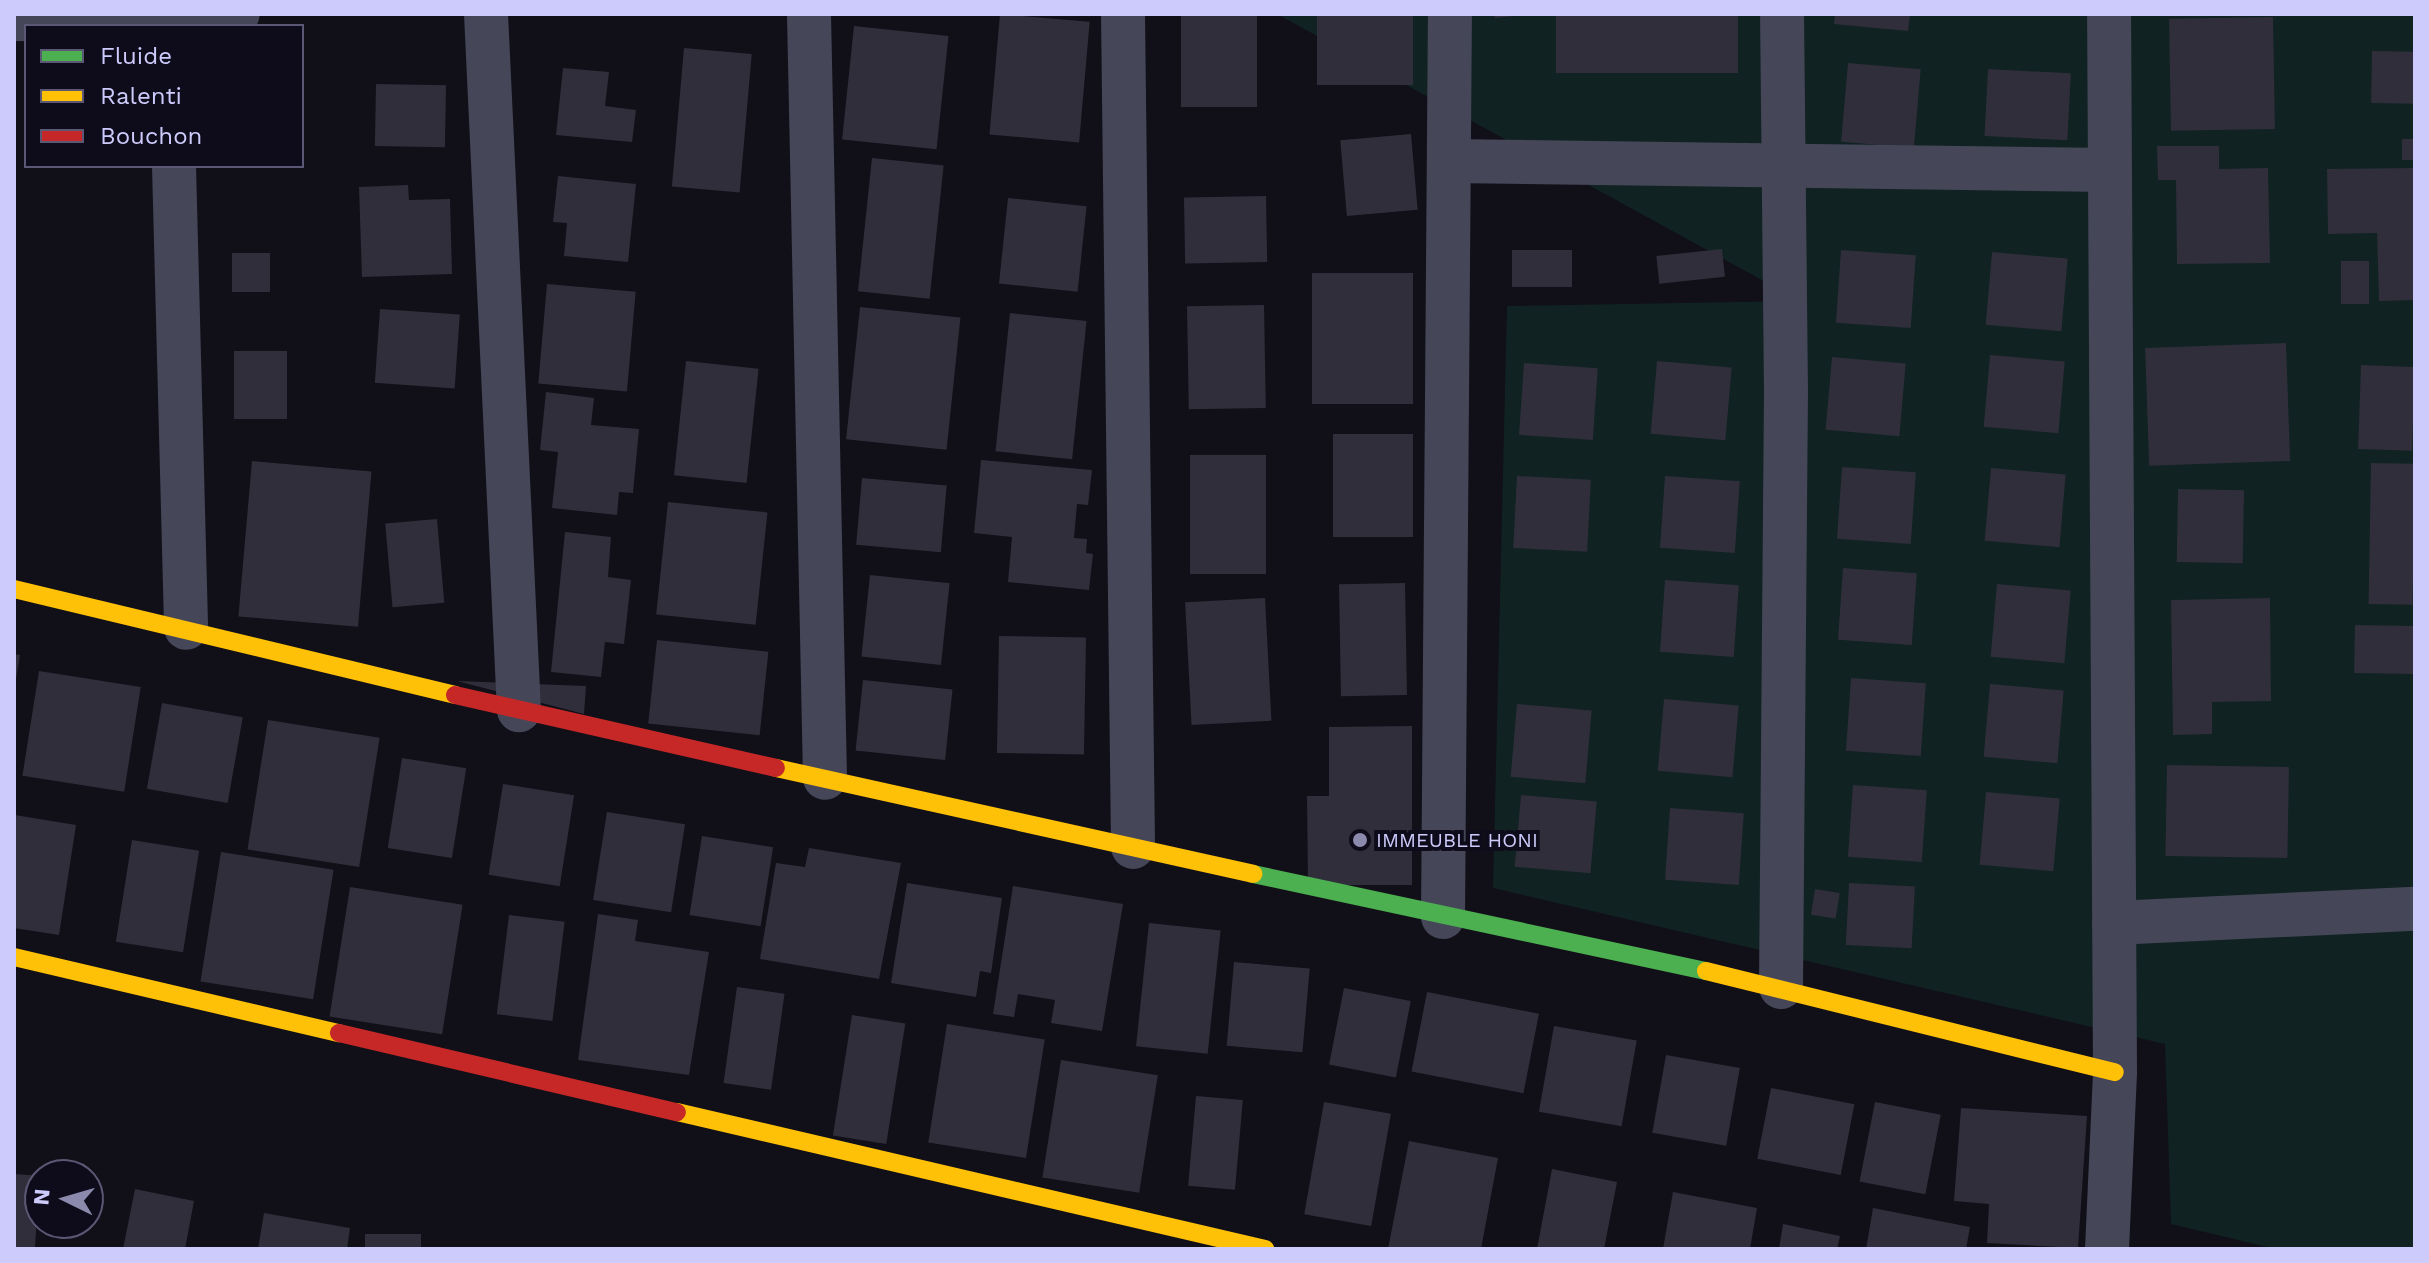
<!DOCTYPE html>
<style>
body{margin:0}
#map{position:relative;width:2429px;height:1263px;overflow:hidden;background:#111018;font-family:"Work Sans",sans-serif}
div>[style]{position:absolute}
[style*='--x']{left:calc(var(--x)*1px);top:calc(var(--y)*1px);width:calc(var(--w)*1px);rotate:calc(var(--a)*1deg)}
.green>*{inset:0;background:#102221}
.building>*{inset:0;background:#2f2e3a;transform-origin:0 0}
.street>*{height:44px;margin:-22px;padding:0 22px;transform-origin:22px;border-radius:22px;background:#454658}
.fast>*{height:18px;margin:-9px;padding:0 9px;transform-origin:9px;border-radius:9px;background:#4caf50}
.slow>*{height:18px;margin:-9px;padding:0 9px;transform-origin:9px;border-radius:9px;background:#ffc107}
.jam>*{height:18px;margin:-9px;padding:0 9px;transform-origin:9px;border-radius:9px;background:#c62828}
.dots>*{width:22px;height:22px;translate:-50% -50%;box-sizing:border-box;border:4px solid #0e0c1b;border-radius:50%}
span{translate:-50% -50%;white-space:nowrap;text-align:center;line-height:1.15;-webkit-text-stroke:8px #0e0c1b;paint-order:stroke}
.poi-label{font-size:20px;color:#cdcbfb}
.left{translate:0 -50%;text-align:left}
.frame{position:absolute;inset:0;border:16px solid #cdcbfb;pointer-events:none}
.legend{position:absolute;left:24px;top:24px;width:280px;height:144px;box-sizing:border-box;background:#0e0c1b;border:2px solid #5a5875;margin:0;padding:10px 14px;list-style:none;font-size:24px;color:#cdcbfb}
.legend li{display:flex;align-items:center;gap:16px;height:40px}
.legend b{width:40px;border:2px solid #5a5875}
.north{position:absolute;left:24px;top:1159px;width:80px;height:80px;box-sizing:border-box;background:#0e0c1b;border:2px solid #5a5875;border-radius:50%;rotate:275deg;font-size:22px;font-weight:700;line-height:32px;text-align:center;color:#cdcbfb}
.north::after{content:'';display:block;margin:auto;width:28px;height:36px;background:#8b8aac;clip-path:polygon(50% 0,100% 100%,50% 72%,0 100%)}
</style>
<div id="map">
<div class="green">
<div style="clip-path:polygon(1277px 14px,2415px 14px,2415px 1249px,2276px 1249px,2171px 1224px,2165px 1044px,1493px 888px,1507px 306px,1800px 301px)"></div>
</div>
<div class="building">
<div style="left:1000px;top:14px;width:90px;height:121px;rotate:5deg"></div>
<div style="left:1181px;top:14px;width:76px;height:93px"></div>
<div style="left:1317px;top:14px;width:96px;height:71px"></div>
<div style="clip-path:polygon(1494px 14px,1514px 14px,1514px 16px,1495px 18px)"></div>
<div style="left:1556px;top:14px;width:182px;height:59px"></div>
<div style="clip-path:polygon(1835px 14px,1910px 14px,1908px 31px,1834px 24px)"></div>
<div style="left:2273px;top:17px;width:112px;height:104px;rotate:89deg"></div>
<div style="left:854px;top:26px;width:95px;height:114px;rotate:6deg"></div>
<div style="left:684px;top:48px;width:68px;height:139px;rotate:5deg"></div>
<div style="left:2372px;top:51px;width:43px;height:52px;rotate:1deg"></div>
<div style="left:1848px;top:63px;width:73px;height:79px;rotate:5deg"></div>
<div style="clip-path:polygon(563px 68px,609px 72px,605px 106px,636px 110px,632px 142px,556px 135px)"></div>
<div style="left:1988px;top:69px;width:83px;height:67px;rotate:3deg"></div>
<div style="left:376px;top:84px;width:70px;height:62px;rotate:1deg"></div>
<div style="left:1411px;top:134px;width:76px;height:71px;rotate:85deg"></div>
<div style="left:2402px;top:139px;width:13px;height:21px"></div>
<div style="clip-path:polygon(2157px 146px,2219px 146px,2219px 169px,2268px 168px,2270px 263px,2177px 264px,2176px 180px,2158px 180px)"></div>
<div style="left:872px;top:158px;width:72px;height:134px;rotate:6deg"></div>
<div style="clip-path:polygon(2415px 168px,2415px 300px,2379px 301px,2377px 233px,2328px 234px,2327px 169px)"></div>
<div style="clip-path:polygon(558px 176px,636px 184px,628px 262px,564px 256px,567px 223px,553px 222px)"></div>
<div style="clip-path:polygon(408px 185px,409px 200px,450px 199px,452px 274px,362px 277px,359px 187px)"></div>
<div style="left:1266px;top:196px;width:66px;height:82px;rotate:89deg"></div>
<div style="left:1008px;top:198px;width:79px;height:86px;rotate:6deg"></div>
<div style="left:1722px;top:249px;width:28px;height:66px;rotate:84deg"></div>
<div style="left:1512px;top:250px;width:60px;height:37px"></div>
<div style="left:1841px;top:250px;width:75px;height:73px;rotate:4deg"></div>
<div style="left:1992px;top:252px;width:76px;height:73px;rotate:5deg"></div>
<div style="left:232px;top:253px;width:38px;height:39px"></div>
<div style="left:2369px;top:261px;width:43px;height:28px;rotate:90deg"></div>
<div style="left:1312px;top:273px;width:101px;height:131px"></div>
<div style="left:547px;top:284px;width:89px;height:100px;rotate:5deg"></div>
<div style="left:1264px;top:305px;width:103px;height:77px;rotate:89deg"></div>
<div style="left:860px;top:307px;width:101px;height:133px;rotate:6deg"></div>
<div style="left:380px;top:309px;width:80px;height:74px;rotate:4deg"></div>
<div style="left:1010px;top:313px;width:77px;height:139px;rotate:6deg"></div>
<div style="left:2286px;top:343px;width:118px;height:141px;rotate:88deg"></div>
<div style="left:234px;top:351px;width:53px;height:68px"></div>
<div style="left:1990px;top:355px;width:75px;height:72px;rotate:5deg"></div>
<div style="left:1832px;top:357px;width:74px;height:73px;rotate:5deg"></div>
<div style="left:686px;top:361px;width:73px;height:115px;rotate:6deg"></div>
<div style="left:1657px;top:361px;width:75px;height:73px;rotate:5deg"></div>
<div style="left:1524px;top:363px;width:74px;height:72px;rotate:4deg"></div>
<div style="left:2361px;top:365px;width:54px;height:84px;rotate:2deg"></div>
<div style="clip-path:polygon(546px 392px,594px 398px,591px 425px,639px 429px,633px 493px,619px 492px,617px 515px,552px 508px,558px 452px,540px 450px)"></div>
<div style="left:1333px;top:434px;width:80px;height:103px"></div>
<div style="left:1190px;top:455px;width:76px;height:119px"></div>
<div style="clip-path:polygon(981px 460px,1092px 470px,1088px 505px,1077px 504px,1074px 538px,1087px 539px,1086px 553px,1093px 554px,1089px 590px,1008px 582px,1012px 537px,974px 533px)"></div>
<div style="left:252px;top:461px;width:120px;height:156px;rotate:5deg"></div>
<div style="left:2371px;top:463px;width:44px;height:141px;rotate:1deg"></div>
<div style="left:1842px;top:467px;width:74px;height:72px;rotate:4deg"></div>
<div style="left:1991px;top:468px;width:75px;height:73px;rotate:5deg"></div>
<div style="left:1517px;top:476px;width:74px;height:72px;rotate:3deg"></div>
<div style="left:1665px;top:476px;width:75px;height:72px;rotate:4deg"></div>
<div style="left:862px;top:478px;width:85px;height:67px;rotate:5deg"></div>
<div style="left:2178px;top:489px;width:66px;height:73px;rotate:1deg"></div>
<div style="left:668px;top:502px;width:100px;height:113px;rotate:6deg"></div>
<div style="left:437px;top:519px;width:84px;height:52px;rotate:85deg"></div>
<div style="clip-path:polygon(565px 532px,611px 537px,608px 577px,631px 580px,624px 644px,605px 642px,601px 677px,551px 672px)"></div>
<div style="left:1843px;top:568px;width:74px;height:72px;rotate:4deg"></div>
<div style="left:870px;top:575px;width:80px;height:82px;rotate:6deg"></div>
<div style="left:1665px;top:580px;width:74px;height:72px;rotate:4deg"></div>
<div style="left:1405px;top:583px;width:112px;height:66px;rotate:89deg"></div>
<div style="left:1997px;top:584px;width:74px;height:73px;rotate:5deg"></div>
<div style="left:1265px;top:598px;width:123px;height:80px;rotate:87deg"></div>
<div style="clip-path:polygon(2270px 598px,2271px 701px,2212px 702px,2212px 734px,2173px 735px,2171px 600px)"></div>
<div style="left:2355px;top:625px;width:60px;height:48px;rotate:1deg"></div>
<div style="left:999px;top:636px;width:87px;height:117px;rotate:1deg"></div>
<div style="left:657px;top:640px;width:112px;height:84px;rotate:6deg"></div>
<div style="clip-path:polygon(14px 654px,20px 655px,16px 679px,14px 679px)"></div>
<div style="left:39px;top:671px;width:103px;height:106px;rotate:9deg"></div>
<div style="left:1851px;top:678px;width:75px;height:73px;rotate:4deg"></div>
<div style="left:863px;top:680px;width:90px;height:71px;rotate:6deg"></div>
<div style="clip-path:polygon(457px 681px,586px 686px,584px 714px)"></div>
<div style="left:1990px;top:684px;width:74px;height:73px;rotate:5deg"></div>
<div style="left:1664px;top:699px;width:75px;height:72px;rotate:5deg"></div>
<div style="left:162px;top:703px;width:82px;height:87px;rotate:10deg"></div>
<div style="left:1517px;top:704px;width:75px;height:73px;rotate:5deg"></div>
<div style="left:268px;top:720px;width:113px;height:131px;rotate:9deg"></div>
<div style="clip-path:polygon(1412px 726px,1412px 885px,1308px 885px,1307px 796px,1329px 796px,1329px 727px)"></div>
<div style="left:402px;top:758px;width:65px;height:91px;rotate:9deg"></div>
<div style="left:2167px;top:765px;width:122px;height:91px;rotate:1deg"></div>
<div style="left:503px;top:784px;width:72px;height:92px;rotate:9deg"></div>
<div style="left:1853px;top:785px;width:74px;height:72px;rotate:4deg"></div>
<div style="left:1986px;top:792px;width:74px;height:73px;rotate:5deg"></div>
<div style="left:1521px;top:795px;width:76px;height:72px;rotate:5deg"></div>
<div style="left:1670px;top:808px;width:74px;height:72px;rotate:4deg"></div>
<div style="left:607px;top:812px;width:79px;height:89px;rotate:9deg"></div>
<div style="clip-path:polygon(15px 815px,76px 825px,59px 935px,14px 928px)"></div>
<div style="left:702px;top:836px;width:72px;height:80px;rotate:9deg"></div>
<div style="left:132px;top:840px;width:68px;height:103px;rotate:9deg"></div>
<div style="clip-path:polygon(809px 848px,901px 863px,879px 979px,760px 959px,776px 863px,805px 867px)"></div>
<div style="left:221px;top:852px;width:114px;height:131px;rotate:9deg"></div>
<div style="clip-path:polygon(907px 883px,1002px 898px,991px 973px,980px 971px,976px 997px,891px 983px)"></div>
<div style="left:1849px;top:883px;width:66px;height:62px;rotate:3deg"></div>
<div style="clip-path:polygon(1013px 886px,1123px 904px,1102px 1031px,1051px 1023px,1055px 1000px,1018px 994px,1014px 1017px,993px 1014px)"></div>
<div style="left:350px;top:887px;width:114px;height:131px;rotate:9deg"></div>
<div style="left:1815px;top:889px;width:25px;height:26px;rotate:9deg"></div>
<div style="clip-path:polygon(598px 914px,638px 920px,635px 941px,709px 952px,689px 1075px,578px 1060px)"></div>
<div style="left:509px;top:915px;width:56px;height:100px;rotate:7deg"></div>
<div style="left:1149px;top:923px;width:72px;height:124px;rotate:6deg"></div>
<div style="left:1234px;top:962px;width:76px;height:84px;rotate:5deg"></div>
<div style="left:737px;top:987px;width:48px;height:97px;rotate:8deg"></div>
<div style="left:1344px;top:988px;width:68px;height:78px;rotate:11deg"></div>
<div style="left:1427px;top:992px;width:114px;height:81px;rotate:11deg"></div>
<div style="left:852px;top:1015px;width:54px;height:122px;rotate:9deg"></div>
<div style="left:947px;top:1024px;width:99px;height:120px;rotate:9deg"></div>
<div style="left:1554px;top:1026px;width:84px;height:87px;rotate:10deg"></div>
<div style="left:1666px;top:1055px;width:75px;height:79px;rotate:10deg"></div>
<div style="left:1061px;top:1060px;width:98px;height:119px;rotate:9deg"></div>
<div style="left:1771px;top:1088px;width:85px;height:72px;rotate:11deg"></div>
<div style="left:1196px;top:1096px;width:47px;height:90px;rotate:5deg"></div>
<div style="left:1324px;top:1102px;width:68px;height:114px;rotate:10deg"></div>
<div style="left:1875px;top:1102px;width:67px;height:81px;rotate:11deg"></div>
<div style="clip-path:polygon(1961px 1108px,2087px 1116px,2078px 1248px,1987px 1243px,1989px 1204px,1954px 1201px)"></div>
<div style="clip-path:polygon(1409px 1141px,1498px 1158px,1481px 1249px,1388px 1249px)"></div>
<div style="clip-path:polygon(1552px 1169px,1617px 1182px,1604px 1249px,1537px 1249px)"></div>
<div style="left:14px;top:1174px;width:26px;height:74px;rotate:4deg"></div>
<div style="clip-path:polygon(135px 1189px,194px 1201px,185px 1249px,123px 1249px)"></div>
<div style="clip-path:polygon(1673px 1192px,1757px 1208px,1750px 1249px,1663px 1249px)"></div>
<div style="clip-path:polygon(1873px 1208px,1970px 1227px,1966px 1249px,1866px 1249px)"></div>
<div style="clip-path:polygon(264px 1213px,350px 1228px,347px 1249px,258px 1249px)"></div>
<div style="clip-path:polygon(1783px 1224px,1840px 1236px,1837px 1249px,1779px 1249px)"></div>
<div style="left:365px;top:1234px;width:56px;height:15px"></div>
</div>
<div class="street">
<div style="--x:486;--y:14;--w:697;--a:87.29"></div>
<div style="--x:809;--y:14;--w:764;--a:88.8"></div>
<div style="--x:1123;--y:14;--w:833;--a:89.31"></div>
<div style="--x:14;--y:19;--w:156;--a:0.7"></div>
<div style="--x:170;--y:21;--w:68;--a:-5.9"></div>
<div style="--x:1449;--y:161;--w:660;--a:0.78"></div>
<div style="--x:174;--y:166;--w:462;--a:88.5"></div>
<div style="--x:1443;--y:917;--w:903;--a:-89.56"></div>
<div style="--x:2114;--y:923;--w:301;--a:-2.7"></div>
<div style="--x:1781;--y:987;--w:594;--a:-89.52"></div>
<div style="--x:1786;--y:393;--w:379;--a:-90.6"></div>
<div style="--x:2107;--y:1249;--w:177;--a:-87.4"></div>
<div style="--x:2115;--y:1072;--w:1058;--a:-90.32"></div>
</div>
<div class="fast">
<div style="--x:1253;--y:874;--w:463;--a:12.1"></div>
</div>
<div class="slow">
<div style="--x:14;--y:589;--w:454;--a:13.5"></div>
<div style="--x:776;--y:768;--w:489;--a:12.5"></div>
<div style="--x:14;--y:957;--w:334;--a:13.2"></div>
<div style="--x:1706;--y:971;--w:421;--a:13.9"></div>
<div style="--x:677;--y:1112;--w:604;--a:13.12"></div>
</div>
<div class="jam">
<div style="--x:455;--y:695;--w:329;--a:12.8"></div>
<div style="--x:339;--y:1033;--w:347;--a:13.2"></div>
</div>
<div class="dots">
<div style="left:1360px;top:840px;background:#8b8aac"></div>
</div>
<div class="poi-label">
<span class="left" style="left:1376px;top:840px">IMMEUBLE HONI</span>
</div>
<div class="frame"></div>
<ul class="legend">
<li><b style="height:10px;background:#4caf50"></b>Fluide</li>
<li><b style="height:10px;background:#ffc107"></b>Ralenti</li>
<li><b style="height:10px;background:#c62828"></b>Bouchon</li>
</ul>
<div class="north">N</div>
</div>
